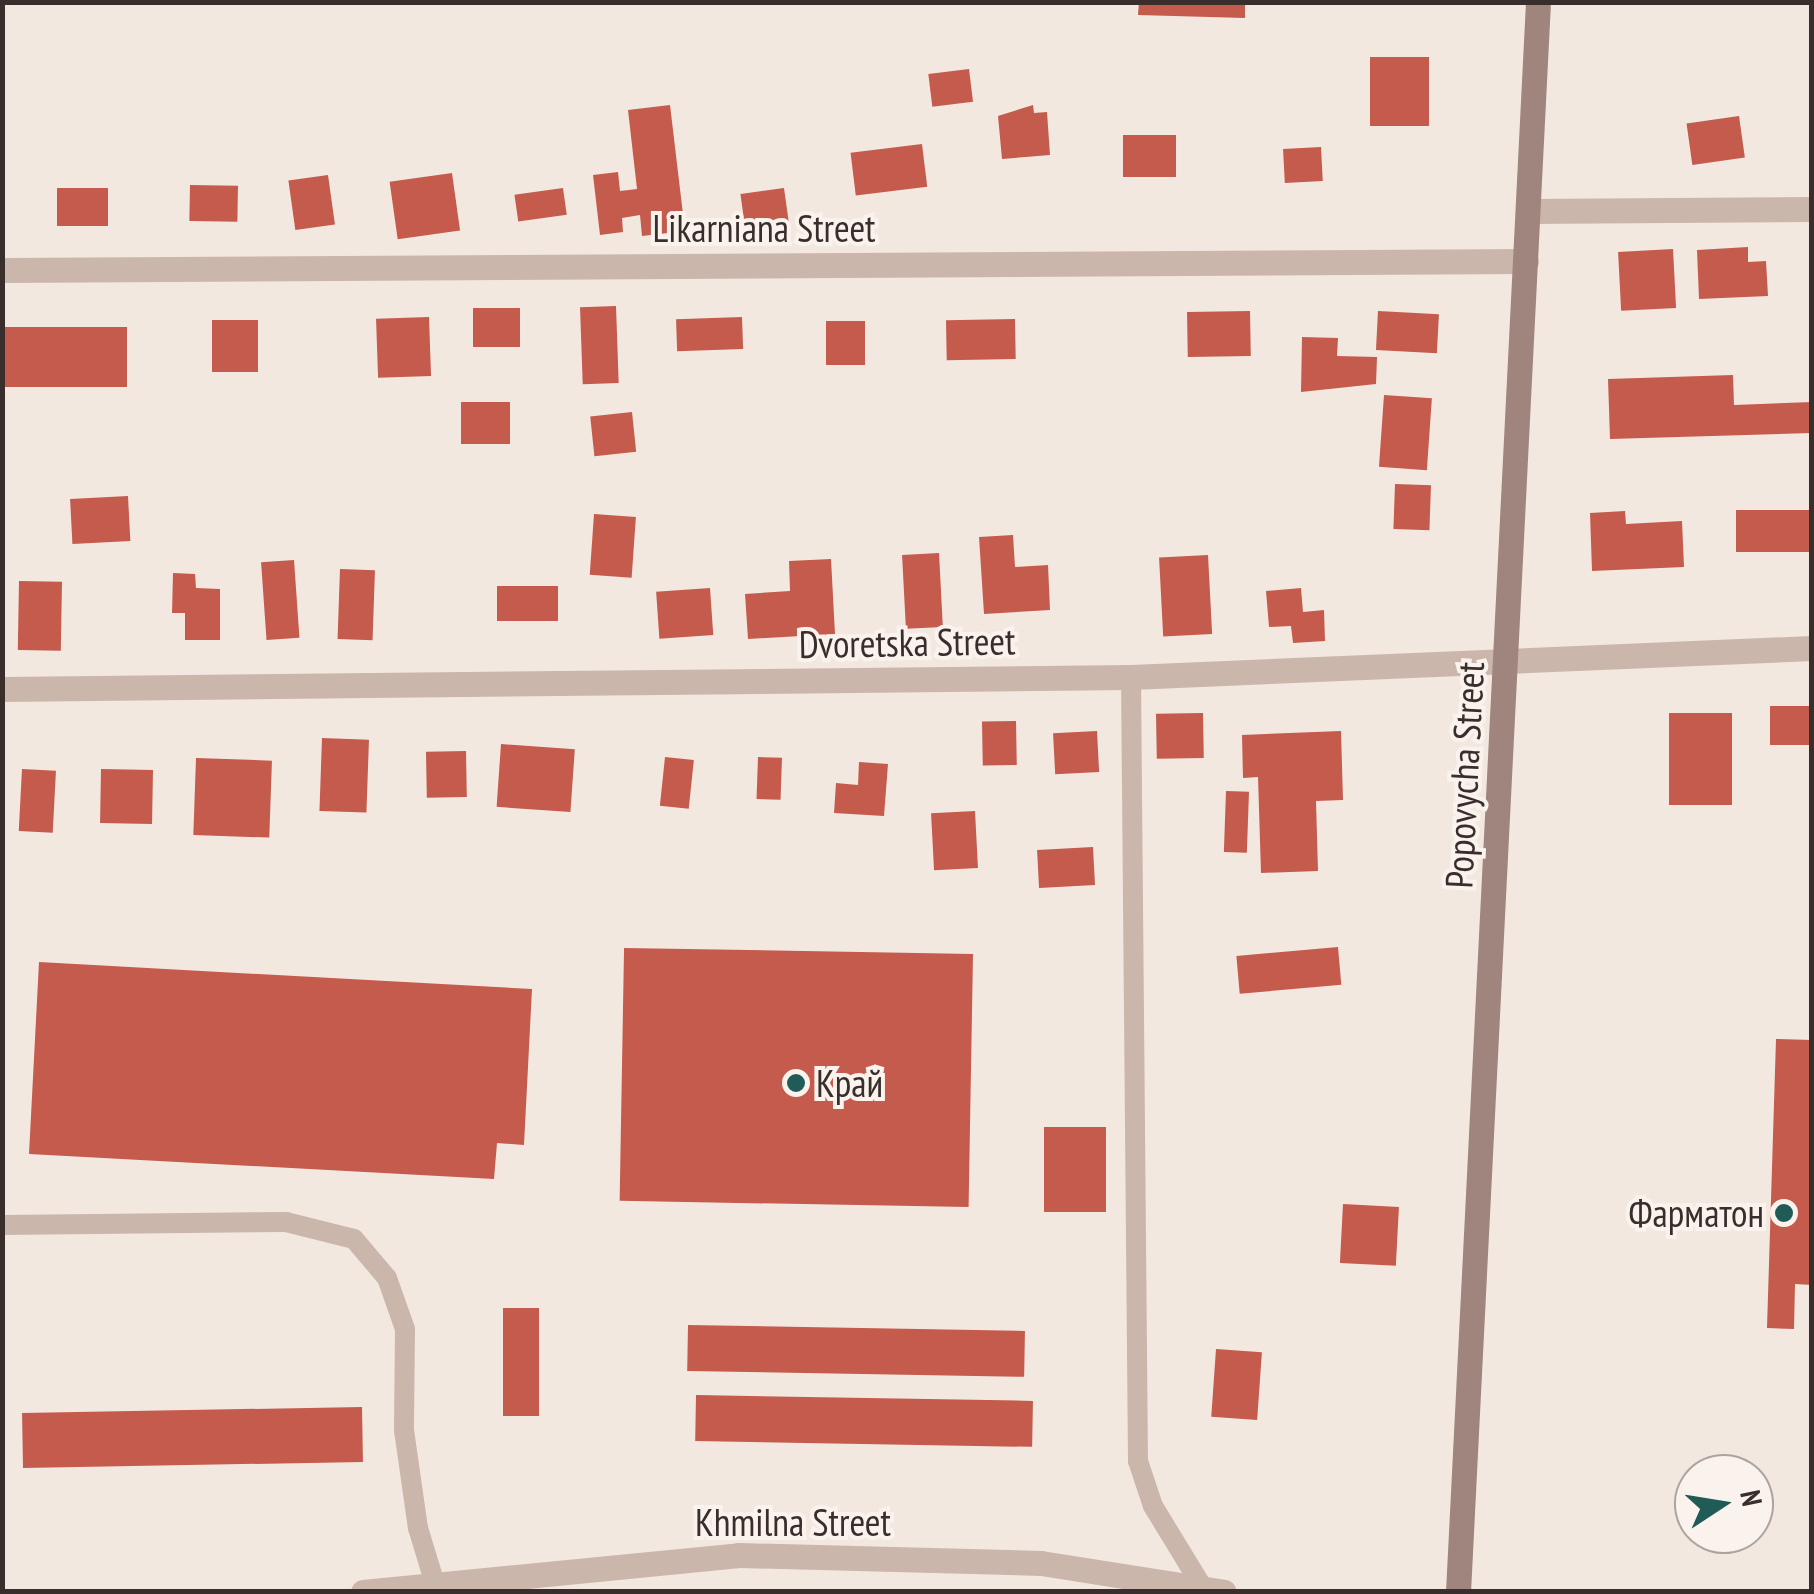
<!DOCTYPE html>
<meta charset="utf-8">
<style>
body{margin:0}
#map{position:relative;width:1814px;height:1594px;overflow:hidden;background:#f3e8e0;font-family:"PT Sans Narrow",sans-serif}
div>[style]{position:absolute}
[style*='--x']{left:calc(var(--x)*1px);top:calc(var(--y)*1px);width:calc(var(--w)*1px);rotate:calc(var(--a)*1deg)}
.building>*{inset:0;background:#c45b4d;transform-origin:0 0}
.lane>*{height:20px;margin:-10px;padding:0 10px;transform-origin:10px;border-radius:10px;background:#cbb6ac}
.street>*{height:25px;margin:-12.5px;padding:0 12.5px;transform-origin:12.5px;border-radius:12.5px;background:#cbb6ac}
.secondary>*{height:25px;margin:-12.5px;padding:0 12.5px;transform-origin:12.5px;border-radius:12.5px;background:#9f857d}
.dots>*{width:28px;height:28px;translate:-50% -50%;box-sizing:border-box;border:5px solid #faf3ed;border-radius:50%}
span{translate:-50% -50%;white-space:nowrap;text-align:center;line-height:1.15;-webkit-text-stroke:8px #faf3ed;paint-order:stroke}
.street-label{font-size:38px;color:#392e2b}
.poi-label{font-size:38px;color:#392e2b}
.left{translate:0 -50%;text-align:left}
.right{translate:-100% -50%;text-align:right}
.frame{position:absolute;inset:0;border:5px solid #392e2b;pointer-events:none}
.north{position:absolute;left:1674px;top:1454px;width:100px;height:100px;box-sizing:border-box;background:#faf3ed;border:2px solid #ada49f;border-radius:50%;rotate:78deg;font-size:28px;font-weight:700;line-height:40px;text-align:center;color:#392e2b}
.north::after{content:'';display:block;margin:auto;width:35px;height:45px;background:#205b57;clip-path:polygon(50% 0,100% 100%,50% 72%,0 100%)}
</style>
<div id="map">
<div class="building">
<div style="clip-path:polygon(1139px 2px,1245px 2px,1245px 18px,1138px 15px)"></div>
<div style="left:1370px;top:57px;width:59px;height:69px"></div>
<div style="left:969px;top:69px;width:33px;height:41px;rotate:83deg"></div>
<div style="clip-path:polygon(670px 105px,685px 231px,642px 236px,640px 215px,622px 218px,623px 232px,600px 235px,593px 175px,618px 172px,620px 191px,637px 189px,628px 110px)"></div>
<div style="clip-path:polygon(1033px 105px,1034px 113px,1047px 112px,1050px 155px,1002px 159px,998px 116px)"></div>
<div style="left:1739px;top:116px;width:42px;height:53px;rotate:82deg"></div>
<div style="left:1123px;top:135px;width:53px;height:42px"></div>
<div style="left:922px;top:144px;width:43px;height:72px;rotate:83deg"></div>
<div style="left:1321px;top:147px;width:34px;height:38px;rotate:87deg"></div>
<div style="left:452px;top:173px;width:58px;height:63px;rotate:82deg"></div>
<div style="left:328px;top:175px;width:50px;height:40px;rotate:82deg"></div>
<div style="left:190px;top:185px;width:48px;height:36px;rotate:1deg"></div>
<div style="left:57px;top:188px;width:51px;height:38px"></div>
<div style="left:563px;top:188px;width:27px;height:49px;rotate:82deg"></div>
<div style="left:784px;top:188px;width:35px;height:44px;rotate:82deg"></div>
<div style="clip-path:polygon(1748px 247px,1748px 262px,1766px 261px,1768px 296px,1699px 299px,1697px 250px)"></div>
<div style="left:1673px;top:249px;width:59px;height:55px;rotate:87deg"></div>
<div style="left:616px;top:306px;width:77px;height:36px;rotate:88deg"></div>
<div style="left:473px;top:308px;width:47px;height:39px"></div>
<div style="left:1250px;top:311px;width:45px;height:63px;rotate:89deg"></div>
<div style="left:1378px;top:311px;width:61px;height:39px;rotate:3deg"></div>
<div style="left:429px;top:317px;width:59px;height:53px;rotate:88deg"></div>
<div style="left:742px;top:317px;width:32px;height:66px;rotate:88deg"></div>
<div style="left:1015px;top:319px;width:40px;height:69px;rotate:89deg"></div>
<div style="left:212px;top:320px;width:46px;height:52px"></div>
<div style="left:826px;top:321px;width:39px;height:44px"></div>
<div style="left:2px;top:327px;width:125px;height:60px"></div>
<div style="clip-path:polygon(1302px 337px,1338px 338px,1337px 356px,1377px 357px,1376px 384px,1301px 392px)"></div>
<div style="clip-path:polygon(1733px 375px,1734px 405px,1812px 402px,1812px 433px,1610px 439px,1608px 379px)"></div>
<div style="left:1384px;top:395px;width:48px;height:72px;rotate:4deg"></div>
<div style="left:461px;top:402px;width:49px;height:42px"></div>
<div style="left:632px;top:412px;width:40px;height:42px;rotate:84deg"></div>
<div style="left:1395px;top:484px;width:36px;height:45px;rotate:2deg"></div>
<div style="left:128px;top:496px;width:45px;height:58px;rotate:87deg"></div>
<div style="left:1812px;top:510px;width:42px;height:76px;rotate:90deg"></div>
<div style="clip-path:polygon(1625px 511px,1626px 524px,1682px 521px,1684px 567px,1592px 571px,1590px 513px)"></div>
<div style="left:594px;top:514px;width:42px;height:61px;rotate:4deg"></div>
<div style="clip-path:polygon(1013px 535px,1015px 567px,1048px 565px,1050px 610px,984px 614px,979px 537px)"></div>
<div style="left:939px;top:553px;width:74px;height:37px;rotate:87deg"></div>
<div style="left:1208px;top:555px;width:79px;height:49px;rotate:87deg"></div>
<div style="clip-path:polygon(831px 559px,835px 634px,748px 639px,745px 594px,790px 591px,789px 561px)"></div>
<div style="left:294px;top:560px;width:78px;height:33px;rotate:86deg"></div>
<div style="left:340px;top:569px;width:35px;height:70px;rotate:2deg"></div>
<div style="clip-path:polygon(173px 573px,195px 574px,196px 588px,220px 589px,220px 640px,185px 640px,185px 613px,172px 613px)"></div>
<div style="left:19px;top:581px;width:43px;height:69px;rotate:1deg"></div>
<div style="left:497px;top:586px;width:61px;height:35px"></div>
<div style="left:710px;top:588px;width:47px;height:54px;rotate:86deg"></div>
<div style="clip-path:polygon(1301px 588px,1303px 612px,1324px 610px,1325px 641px,1293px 643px,1291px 626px,1269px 627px,1266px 591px)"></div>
<div style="left:1812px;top:706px;width:39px;height:42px;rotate:90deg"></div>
<div style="left:1203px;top:713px;width:45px;height:47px;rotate:89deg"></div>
<div style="left:1669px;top:713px;width:63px;height:92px"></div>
<div style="left:1016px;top:721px;width:44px;height:34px;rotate:89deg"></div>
<div style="left:1097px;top:731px;width:41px;height:44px;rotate:87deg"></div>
<div style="clip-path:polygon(1341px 731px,1343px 800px,1316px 801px,1318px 871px,1261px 873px,1258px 777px,1243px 778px,1242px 735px)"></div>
<div style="left:322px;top:738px;width:47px;height:73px;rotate:2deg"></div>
<div style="left:501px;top:744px;width:74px;height:63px;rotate:4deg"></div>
<div style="left:466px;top:751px;width:46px;height:40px;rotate:89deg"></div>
<div style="left:665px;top:757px;width:29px;height:49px;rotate:6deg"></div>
<div style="left:758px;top:757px;width:24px;height:42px;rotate:2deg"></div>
<div style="left:196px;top:758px;width:76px;height:77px;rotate:2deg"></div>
<div style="clip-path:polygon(859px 762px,888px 764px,884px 816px,834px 813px,836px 783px,858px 785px)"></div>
<div style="left:22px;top:769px;width:34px;height:62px;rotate:3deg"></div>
<div style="left:101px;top:769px;width:52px;height:54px;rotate:1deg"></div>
<div style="left:1226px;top:791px;width:23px;height:61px;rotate:2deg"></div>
<div style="left:975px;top:811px;width:57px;height:44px;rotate:87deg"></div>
<div style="left:1093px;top:847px;width:38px;height:56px;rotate:87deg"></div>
<div style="left:1338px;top:947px;width:38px;height:102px;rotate:85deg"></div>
<div style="left:973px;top:954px;width:253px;height:349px;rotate:91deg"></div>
<div style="clip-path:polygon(39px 962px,532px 989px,524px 1145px,497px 1143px,494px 1179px,29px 1154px)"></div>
<div style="clip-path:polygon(1776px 1039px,1812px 1040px,1812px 1285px,1795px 1284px,1794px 1329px,1767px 1328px)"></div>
<div style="left:1044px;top:1127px;width:62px;height:85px"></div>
<div style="left:1343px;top:1204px;width:56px;height:59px;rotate:3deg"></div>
<div style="left:503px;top:1308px;width:36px;height:108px"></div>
<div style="left:688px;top:1325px;width:337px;height:46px;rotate:1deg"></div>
<div style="left:1216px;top:1349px;width:46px;height:68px;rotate:4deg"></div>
<div style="left:696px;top:1395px;width:337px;height:46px;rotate:1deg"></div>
<div style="left:362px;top:1407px;width:55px;height:340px;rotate:89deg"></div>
</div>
<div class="lane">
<div style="--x:1131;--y:677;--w:784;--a:89.49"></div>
<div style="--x:1138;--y:1461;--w:47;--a:71.6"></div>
<div style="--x:1153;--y:1506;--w:96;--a:58.6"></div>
<div style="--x:2;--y:1225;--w:284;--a:-0.6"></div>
<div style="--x:286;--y:1222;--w:70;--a:14"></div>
<div style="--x:354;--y:1239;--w:51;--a:49.8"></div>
<div style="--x:387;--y:1278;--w:54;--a:70.6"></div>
<div style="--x:405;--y:1329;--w:101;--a:90.6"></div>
<div style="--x:404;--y:1430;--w:99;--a:81.9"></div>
<div style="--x:418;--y:1528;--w:59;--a:73.1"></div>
</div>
<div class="street">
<div style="--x:1528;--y:211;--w:284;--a:-0.4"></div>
<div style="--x:2;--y:270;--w:1524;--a:-0.34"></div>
<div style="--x:2;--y:689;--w:1129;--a:-0.61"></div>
<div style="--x:1131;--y:677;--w:682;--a:-2.44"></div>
<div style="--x:363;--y:1592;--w:378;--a:-5.6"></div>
<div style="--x:739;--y:1555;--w:302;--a:1.5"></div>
<div style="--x:1041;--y:1563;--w:185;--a:9"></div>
</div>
<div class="secondary">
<div style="--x:1458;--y:1592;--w:1592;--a:-87.12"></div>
</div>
<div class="dots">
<div style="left:796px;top:1083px;background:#205b57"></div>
<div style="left:1784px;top:1213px;background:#205b57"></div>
</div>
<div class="street-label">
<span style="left:764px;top:228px">Likarniana Street</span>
<span style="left:907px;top:642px;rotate:-1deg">Dvoretska Street</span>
<span style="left:1464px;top:775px;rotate:-87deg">Popovycha Street</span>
<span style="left:793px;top:1522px">Khmilna Street</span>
</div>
<div class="poi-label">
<span class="left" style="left:816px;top:1083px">Край</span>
<span class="right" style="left:1764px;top:1213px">Фарматон</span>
</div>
<div class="frame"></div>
<div class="north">N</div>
</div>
